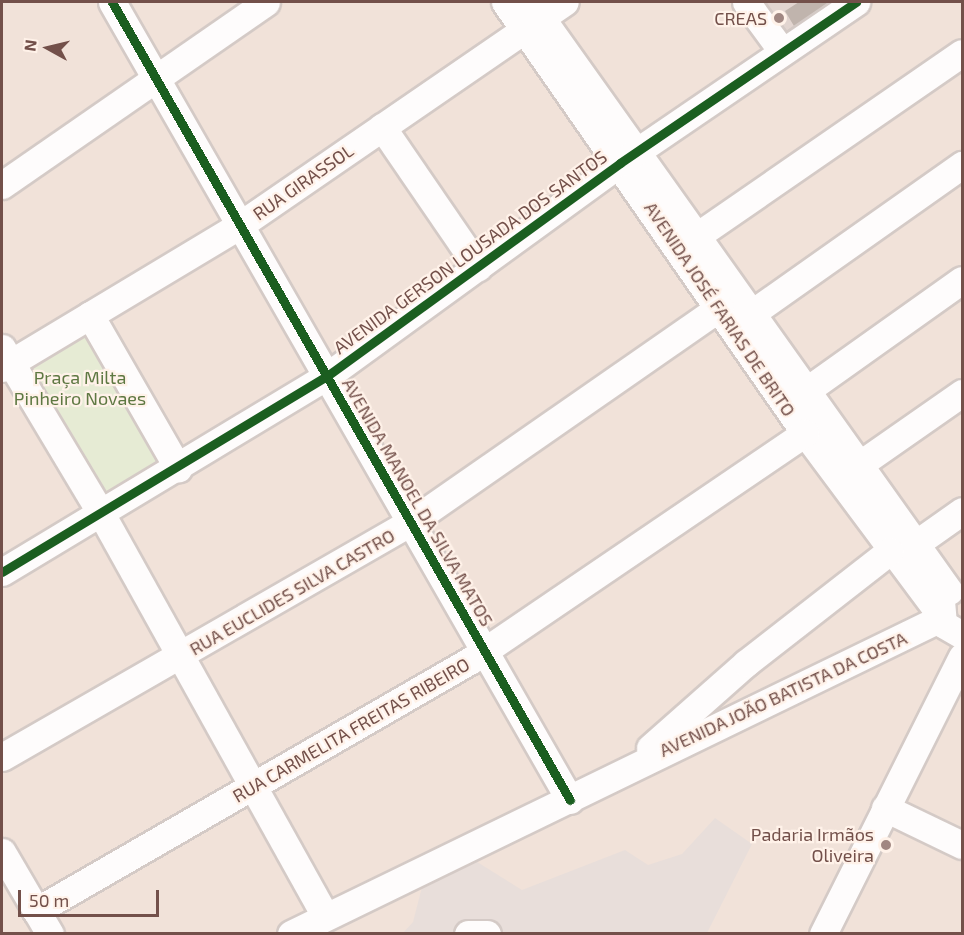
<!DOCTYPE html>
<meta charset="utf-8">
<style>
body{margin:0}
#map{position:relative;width:964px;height:935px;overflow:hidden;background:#f6eee9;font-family:"Exo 2",sans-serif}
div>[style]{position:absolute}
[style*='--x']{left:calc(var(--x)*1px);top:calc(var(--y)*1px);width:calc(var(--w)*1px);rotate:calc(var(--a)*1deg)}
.residential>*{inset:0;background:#f1e2d9;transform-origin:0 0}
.industrial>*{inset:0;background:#e8deda}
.green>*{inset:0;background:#e6ebd4;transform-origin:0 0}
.shadow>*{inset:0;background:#0003}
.building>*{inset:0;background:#e2d5d0}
.roads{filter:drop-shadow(2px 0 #d4cac6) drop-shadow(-2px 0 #d4cac6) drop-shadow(0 2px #d4cac6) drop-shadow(0 -2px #d4cac6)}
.minor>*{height:27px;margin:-13.5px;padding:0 13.5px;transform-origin:13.5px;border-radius:13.5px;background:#fefcfc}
.cycleway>*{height:9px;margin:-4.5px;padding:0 4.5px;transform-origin:4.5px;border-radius:4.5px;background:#1b5e20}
.dots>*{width:16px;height:16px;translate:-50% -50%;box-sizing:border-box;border:3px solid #fff2e9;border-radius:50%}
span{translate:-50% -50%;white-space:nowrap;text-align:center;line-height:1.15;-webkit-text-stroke:4.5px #fff2e9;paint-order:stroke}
.poi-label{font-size:18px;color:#73504a}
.right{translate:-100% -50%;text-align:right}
.street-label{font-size:18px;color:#73504a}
.park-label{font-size:18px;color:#5e7842}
.frame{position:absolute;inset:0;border:3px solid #73504a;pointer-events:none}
.north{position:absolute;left:18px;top:18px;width:60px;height:60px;-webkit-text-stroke:4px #fff2e9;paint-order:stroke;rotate:278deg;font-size:16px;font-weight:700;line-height:24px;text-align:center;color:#73504a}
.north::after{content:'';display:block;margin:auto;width:21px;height:27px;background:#73504a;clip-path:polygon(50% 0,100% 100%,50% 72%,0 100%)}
.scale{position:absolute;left:18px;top:890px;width:141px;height:27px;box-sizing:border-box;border:3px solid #73504a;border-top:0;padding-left:8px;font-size:18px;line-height:21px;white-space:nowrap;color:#73504a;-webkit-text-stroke:4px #fff2e9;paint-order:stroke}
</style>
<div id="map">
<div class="residential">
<div style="left:2px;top:2px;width:960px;height:932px"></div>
</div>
<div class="industrial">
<div style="clip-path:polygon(715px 818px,752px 844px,707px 933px,402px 934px,413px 922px,422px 887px,474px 860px,522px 890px,625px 850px,648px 865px,682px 854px)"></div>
</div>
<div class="green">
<div style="left:85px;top:330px;width:155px;height:71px;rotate:59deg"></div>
</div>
<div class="shadow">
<div style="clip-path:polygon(757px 2px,831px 2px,802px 22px,811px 36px,794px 38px,775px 27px)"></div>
</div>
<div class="building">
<div style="clip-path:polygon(756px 2px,799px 2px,785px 11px,794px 26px,785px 32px)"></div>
</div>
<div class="roads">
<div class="minor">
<div style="--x:112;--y:2;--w:920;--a:60.15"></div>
<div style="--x:505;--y:2;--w:525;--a:55.16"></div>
<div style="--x:805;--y:433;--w:224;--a:53.3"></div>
<div style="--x:530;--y:2;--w:723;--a:54.57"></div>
<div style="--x:746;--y:2;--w:61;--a:53.7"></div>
<div style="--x:382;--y:127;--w:170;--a:55.6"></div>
<div style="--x:2;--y:185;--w:321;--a:-34.7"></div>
<div style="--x:685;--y:244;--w:336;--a:-34.6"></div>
<div style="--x:90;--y:315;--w:177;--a:60.1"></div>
<div style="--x:735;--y:325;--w:278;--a:-35.2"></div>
<div style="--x:2;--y:348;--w:195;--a:59.1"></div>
<div style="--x:102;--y:515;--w:459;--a:60.9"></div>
<div style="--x:2;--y:368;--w:278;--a:-31"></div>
<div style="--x:240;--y:225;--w:394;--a:-34.5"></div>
<div style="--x:793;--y:400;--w:207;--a:-35.4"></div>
<div style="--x:843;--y:476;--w:145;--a:-34.9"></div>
<div style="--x:914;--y:545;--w:59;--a:-35.3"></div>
<div style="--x:2;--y:572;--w:380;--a:-31.1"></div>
<div style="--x:327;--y:376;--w:362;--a:-36"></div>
<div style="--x:620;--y:163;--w:286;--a:-34.3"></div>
<div style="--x:941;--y:601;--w:23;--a:85"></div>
<div style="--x:943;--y:624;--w:22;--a:30"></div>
<div style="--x:650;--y:748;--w:128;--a:-41.5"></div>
<div style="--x:746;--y:663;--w:182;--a:-37.9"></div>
<div style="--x:2;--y:757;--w:472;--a:-29.9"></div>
<div style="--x:411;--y:522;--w:376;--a:-34.8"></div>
<div style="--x:885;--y:808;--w:85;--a:25.7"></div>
<div style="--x:2;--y:852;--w:95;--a:59.7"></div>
<div style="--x:36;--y:911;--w:502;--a:-29.99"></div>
<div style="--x:471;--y:660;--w:404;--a:-34.2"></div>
<div style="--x:291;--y:934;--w:723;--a:-25.93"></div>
<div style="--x:468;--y:934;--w:19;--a:0"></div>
<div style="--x:823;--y:934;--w:310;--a:-63.4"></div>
</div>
</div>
<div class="cycleway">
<div style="--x:112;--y:2;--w:920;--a:60.15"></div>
<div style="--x:2;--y:572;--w:380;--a:-31.1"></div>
<div style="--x:327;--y:376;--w:362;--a:-36"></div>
<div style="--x:620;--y:163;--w:286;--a:-34.3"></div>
</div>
<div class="dots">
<div style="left:779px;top:18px;background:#a18782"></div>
<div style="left:886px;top:845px;background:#a18782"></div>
</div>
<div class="poi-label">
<span class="right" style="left:767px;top:18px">CREAS</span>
<span class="right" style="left:874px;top:845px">Padaria Irmãos<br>Oliveira</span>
</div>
<div class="street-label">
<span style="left:303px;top:182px;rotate:-35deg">RUA GIRASSOL</span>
<span style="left:470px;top:252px;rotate:-36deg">AVENIDA GERSON LOUSADA DOS SANTOS</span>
<span style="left:720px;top:309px;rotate:56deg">AVENIDA JOSÉ FARIAS DE BRITO</span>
<span style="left:418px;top:502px;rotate:60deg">AVENIDA MANOEL DA SILVA MATOS</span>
<span style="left:292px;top:592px;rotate:-30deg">RUA EUCLIDES SILVA CASTRO</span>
<span style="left:783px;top:694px;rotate:-25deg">AVENIDA JOÃO BATISTA DA COSTA</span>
<span style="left:351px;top:730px;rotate:-30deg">RUA CARMELITA FREITAS RIBEIRO</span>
</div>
<div class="park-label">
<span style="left:80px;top:388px">Praça Milta<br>Pinheiro Novaes</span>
</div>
<div class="frame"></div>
<div class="north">N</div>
<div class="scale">50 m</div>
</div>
